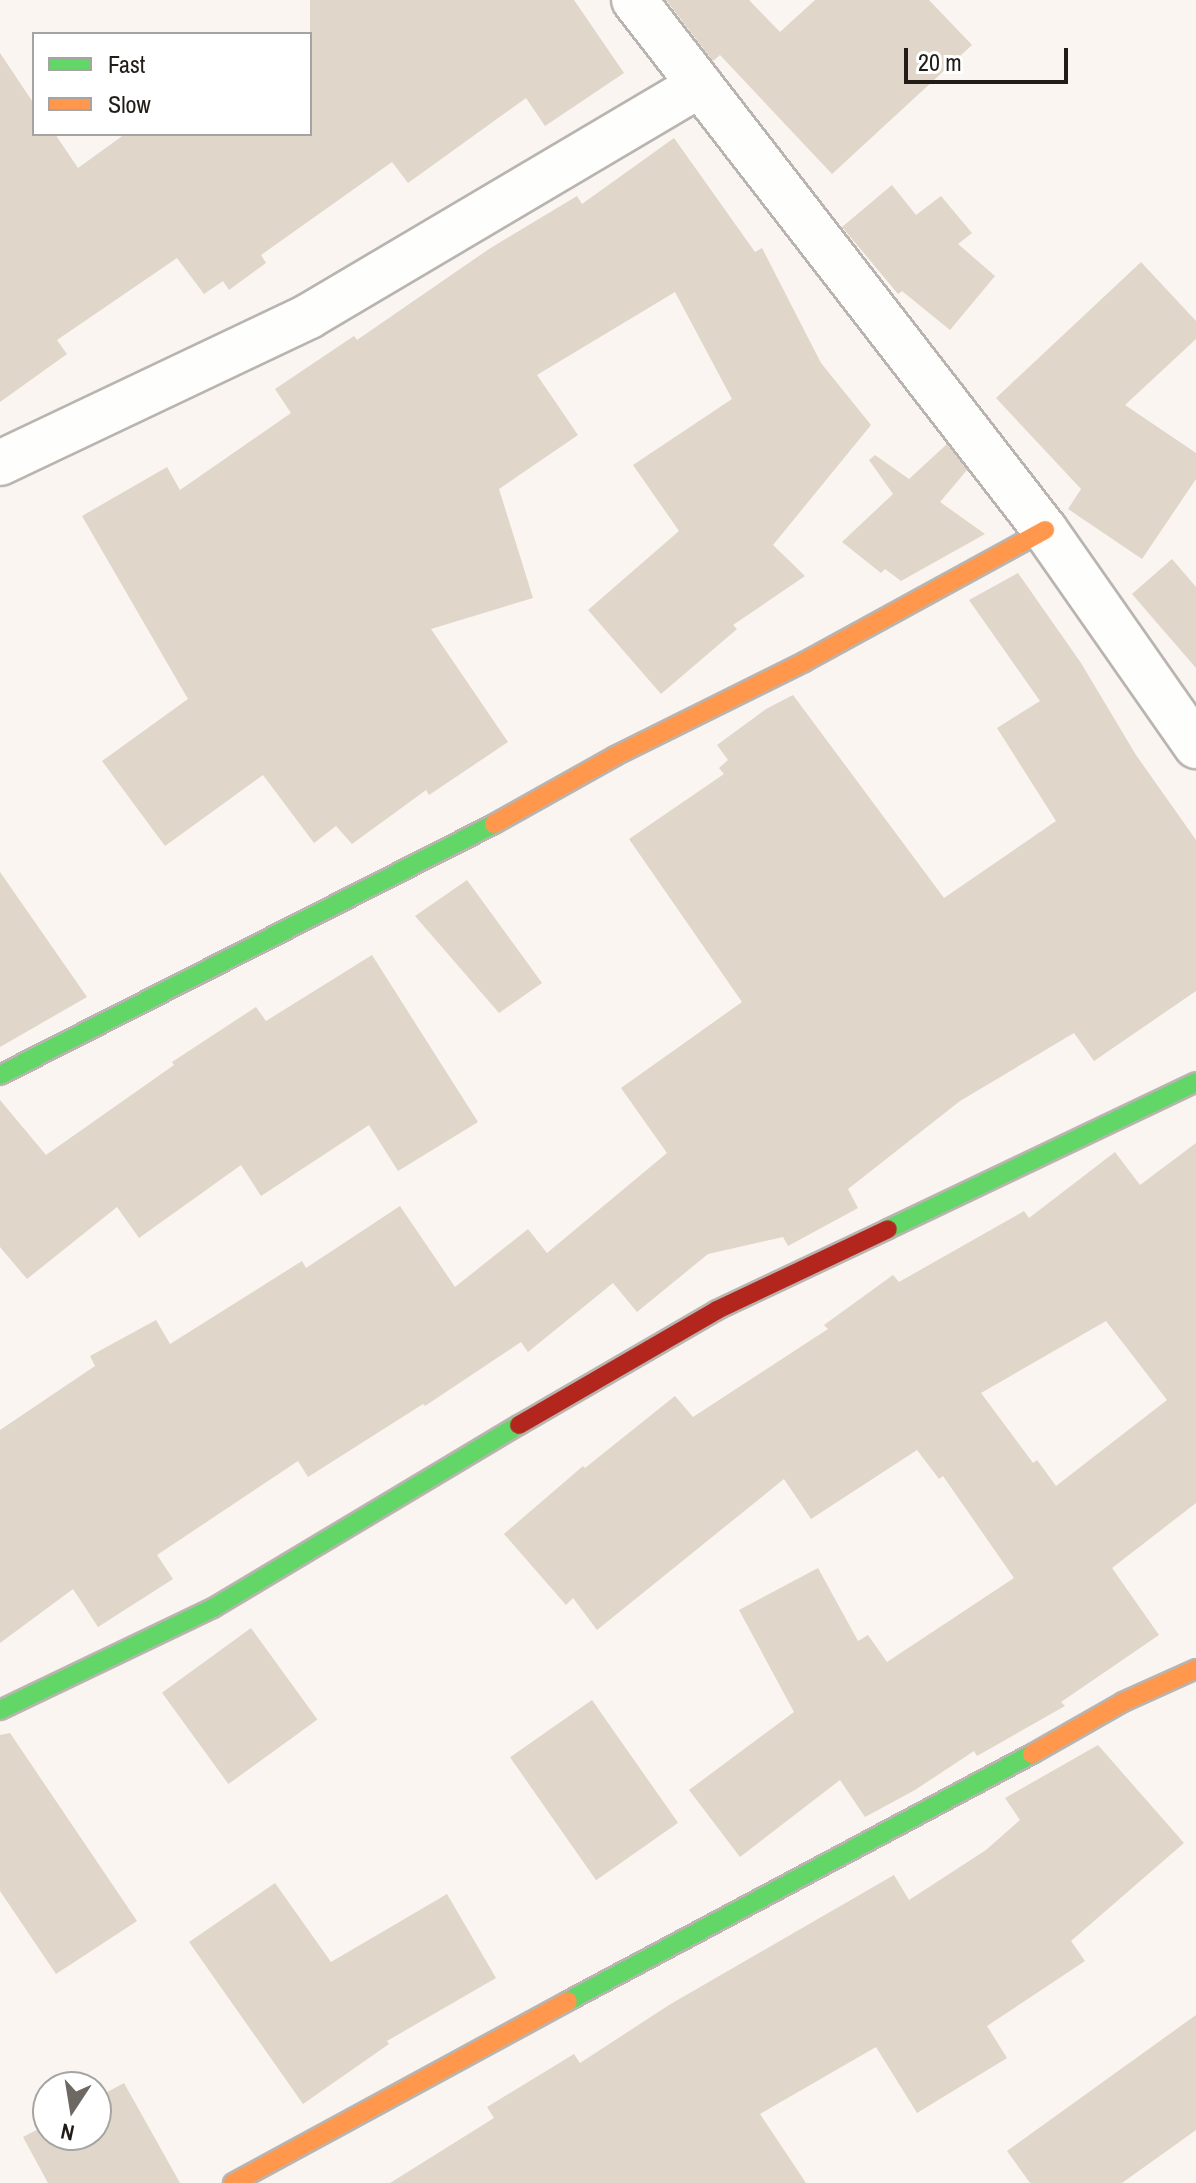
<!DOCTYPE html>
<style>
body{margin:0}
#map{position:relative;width:1196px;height:2183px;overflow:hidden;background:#faf5f0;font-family:"Archivo Narrow",sans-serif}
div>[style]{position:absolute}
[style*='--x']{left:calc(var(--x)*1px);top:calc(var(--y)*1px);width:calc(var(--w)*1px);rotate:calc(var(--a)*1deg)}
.building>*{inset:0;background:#e0d6ca;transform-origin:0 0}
.roads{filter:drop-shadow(2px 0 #b9b4af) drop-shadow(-2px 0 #b9b4af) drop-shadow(0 2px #b9b4af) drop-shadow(0 -2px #b9b4af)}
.street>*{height:44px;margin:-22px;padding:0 22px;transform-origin:22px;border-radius:22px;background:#fefefd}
.fast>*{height:18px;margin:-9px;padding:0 9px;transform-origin:9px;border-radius:9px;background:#63d668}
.slow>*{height:18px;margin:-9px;padding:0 9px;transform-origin:9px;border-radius:9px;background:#ff974d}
.jam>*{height:18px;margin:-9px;padding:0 9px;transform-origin:9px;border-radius:9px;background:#b3261e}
span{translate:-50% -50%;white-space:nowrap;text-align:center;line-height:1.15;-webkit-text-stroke:8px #fff;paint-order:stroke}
.legend{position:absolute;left:32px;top:32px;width:280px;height:104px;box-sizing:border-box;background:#fff;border:2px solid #a6a4a2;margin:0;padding:10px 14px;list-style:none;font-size:24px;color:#211c16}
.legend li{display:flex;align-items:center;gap:16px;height:40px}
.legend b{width:40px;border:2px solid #a6a4a2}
.north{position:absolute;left:32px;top:2071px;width:80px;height:80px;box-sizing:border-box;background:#fff;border:2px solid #a6a4a2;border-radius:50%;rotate:192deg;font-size:22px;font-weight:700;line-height:32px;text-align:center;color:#211c16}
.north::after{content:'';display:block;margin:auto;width:28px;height:36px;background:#6d6862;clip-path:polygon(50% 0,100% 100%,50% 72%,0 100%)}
.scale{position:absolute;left:904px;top:48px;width:164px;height:36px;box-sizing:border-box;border:4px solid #211c16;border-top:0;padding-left:10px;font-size:24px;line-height:28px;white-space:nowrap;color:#211c16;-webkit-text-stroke:6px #fff;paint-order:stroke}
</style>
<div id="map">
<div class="building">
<div style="clip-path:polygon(310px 0,574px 0,624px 73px,545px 126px,526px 98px,408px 183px,392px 162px,261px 255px,266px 263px,229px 290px,223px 281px,204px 294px,177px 258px,57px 340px,67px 354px,0 402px,0 53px,34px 104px,34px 134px,55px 134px,78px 168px,125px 134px,310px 134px)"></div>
<div style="clip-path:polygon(666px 0,749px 0,780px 32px,815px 0,929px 0,972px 45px,832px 174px,720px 55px,713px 61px)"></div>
<div style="clip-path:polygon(674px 138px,755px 252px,762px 248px,821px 363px,871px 425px,773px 545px,805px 576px,733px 625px,737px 629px,661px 694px,588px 610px,679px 531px,633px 465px,732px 399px,675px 292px,537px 375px,578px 435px,499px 489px,533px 598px,431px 629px,508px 742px,429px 795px,426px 790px,352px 844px,336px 826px,314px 843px,263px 775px,165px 846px,102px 761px,188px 699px,82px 516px,167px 467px,180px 490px,291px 413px,275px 389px,354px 336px,357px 340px,489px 249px,577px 196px,582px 204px)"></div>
<div style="clip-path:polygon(892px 185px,916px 215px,941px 196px,972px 233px,958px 244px,995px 276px,950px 330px,902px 291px,898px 294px,842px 227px)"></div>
<div style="clip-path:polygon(1141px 262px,1196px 321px,1196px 339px,1125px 405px,1196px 453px,1196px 479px,1142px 559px,1068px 509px,1081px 489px,996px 398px)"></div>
<div style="clip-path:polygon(947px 444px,967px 470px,940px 502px,985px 534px,901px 581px,885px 569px,881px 573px,842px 542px,893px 494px,869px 460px,875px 455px,909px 479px)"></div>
<div style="clip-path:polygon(1172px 559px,1196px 587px,1196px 668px,1132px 594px)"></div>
<div style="clip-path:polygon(1018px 573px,1081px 663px,1136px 755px,1196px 840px,1196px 991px,1094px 1061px,1074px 1033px,960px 1101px,848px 1189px,858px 1208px,788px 1246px,783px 1237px,708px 1254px,637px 1312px,613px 1283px,528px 1352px,521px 1342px,425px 1406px,423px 1404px,308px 1477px,298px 1461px,157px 1555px,173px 1579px,98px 1627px,73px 1589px,0 1643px,0 1430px,95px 1366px,90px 1356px,156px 1320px,170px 1344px,302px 1261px,306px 1268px,400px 1206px,455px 1287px,528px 1229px,547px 1253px,667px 1153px,621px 1088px,742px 1002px,629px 839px,724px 774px,719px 768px,728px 760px,717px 745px,766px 709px,793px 695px,944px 898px,1056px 821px,997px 728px,1040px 701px,969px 600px)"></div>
<div style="clip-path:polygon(0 872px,87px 997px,0 1047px)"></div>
<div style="clip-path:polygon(467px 880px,542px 983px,499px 1013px,415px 916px)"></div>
<div style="clip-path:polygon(372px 955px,478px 1122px,398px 1171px,369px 1125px,261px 1196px,241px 1165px,139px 1238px,117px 1207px,27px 1279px,0 1247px,0 1100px,46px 1155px,174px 1065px,172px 1062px,256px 1007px,266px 1021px)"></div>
<div style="clip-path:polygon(evenodd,1196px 1143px,1196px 1503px,1112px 1568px,1159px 1635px,1061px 1702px,1065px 1706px,977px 1756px,974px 1751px,915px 1790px,865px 1817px,840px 1780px,740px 1857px,689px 1790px,794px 1712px,739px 1610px,818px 1568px,858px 1641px,868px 1635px,887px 1662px,1014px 1578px,943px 1476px,939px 1479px,917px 1450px,811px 1519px,784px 1479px,597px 1630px,573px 1598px,566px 1605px,504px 1534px,583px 1466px,585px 1468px,675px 1396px,693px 1417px,828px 1329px,824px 1325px,893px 1275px,899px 1282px,1024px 1211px,1029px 1218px,1115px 1152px,1140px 1185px,1196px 1143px,1106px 1321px,1167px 1400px,1056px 1486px,1037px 1460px,1033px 1463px,981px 1393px,1106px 1321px)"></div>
<div style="left:251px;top:1628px;width:113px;height:110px;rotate:54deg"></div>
<div style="left:592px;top:1700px;width:150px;height:100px;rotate:55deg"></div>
<div style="clip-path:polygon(10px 1733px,137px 1921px,56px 1974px,0 1891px,0 1735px)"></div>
<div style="clip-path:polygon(1098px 1745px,1184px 1843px,1071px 1941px,1085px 1961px,987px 2026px,1007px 2058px,917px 2113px,876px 2047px,760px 2114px,806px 2183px,390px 2183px,494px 2118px,487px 2107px,574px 2054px,580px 2063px,669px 2005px,894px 1875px,909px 1900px,986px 1850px,1020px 1820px,1005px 1798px)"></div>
<div style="clip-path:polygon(275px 1883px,331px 1962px,447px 1894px,496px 1978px,387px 2041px,389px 2044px,303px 2104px,189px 1942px)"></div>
<div style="clip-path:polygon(1196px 2015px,1196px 2130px,1122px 2183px,1030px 2183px,1007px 2151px)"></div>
<div style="clip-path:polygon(124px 2083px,180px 2183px,48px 2183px,23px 2137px,48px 2124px,48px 2135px,96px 2135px,96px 2098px)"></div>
</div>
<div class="roads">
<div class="street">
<div style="--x:634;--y:0;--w:671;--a:52.21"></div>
<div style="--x:1045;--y:530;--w:264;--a:55"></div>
<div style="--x:0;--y:463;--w:342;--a:-25.4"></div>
<div style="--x:309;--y:316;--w:454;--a:-30.6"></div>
</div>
<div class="fast">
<div style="--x:0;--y:1075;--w:554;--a:-26.93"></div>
<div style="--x:888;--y:1229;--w:341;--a:-25.5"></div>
<div style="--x:0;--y:1710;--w:236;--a:-25.6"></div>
<div style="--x:213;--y:1608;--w:357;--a:-30.9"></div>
<div style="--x:568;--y:2001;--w:526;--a:-28.03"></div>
</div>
<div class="slow">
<div style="--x:494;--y:824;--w:139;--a:-29.3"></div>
<div style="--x:615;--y:756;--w:211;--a:-26.4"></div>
<div style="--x:804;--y:662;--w:275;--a:-28.7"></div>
<div style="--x:1032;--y:1754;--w:105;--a:-29.7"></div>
<div style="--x:1123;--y:1702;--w:80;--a:-24.3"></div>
<div style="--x:233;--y:2183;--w:381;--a:-28.5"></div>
</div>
<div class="jam">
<div style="--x:519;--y:1425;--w:229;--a:-30.1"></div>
<div style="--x:717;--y:1310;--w:189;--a:-25.3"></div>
</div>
</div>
<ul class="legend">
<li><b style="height:10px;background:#63d668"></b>Fast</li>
<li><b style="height:10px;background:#ff974d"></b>Slow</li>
</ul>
<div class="north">N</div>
<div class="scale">20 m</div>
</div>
